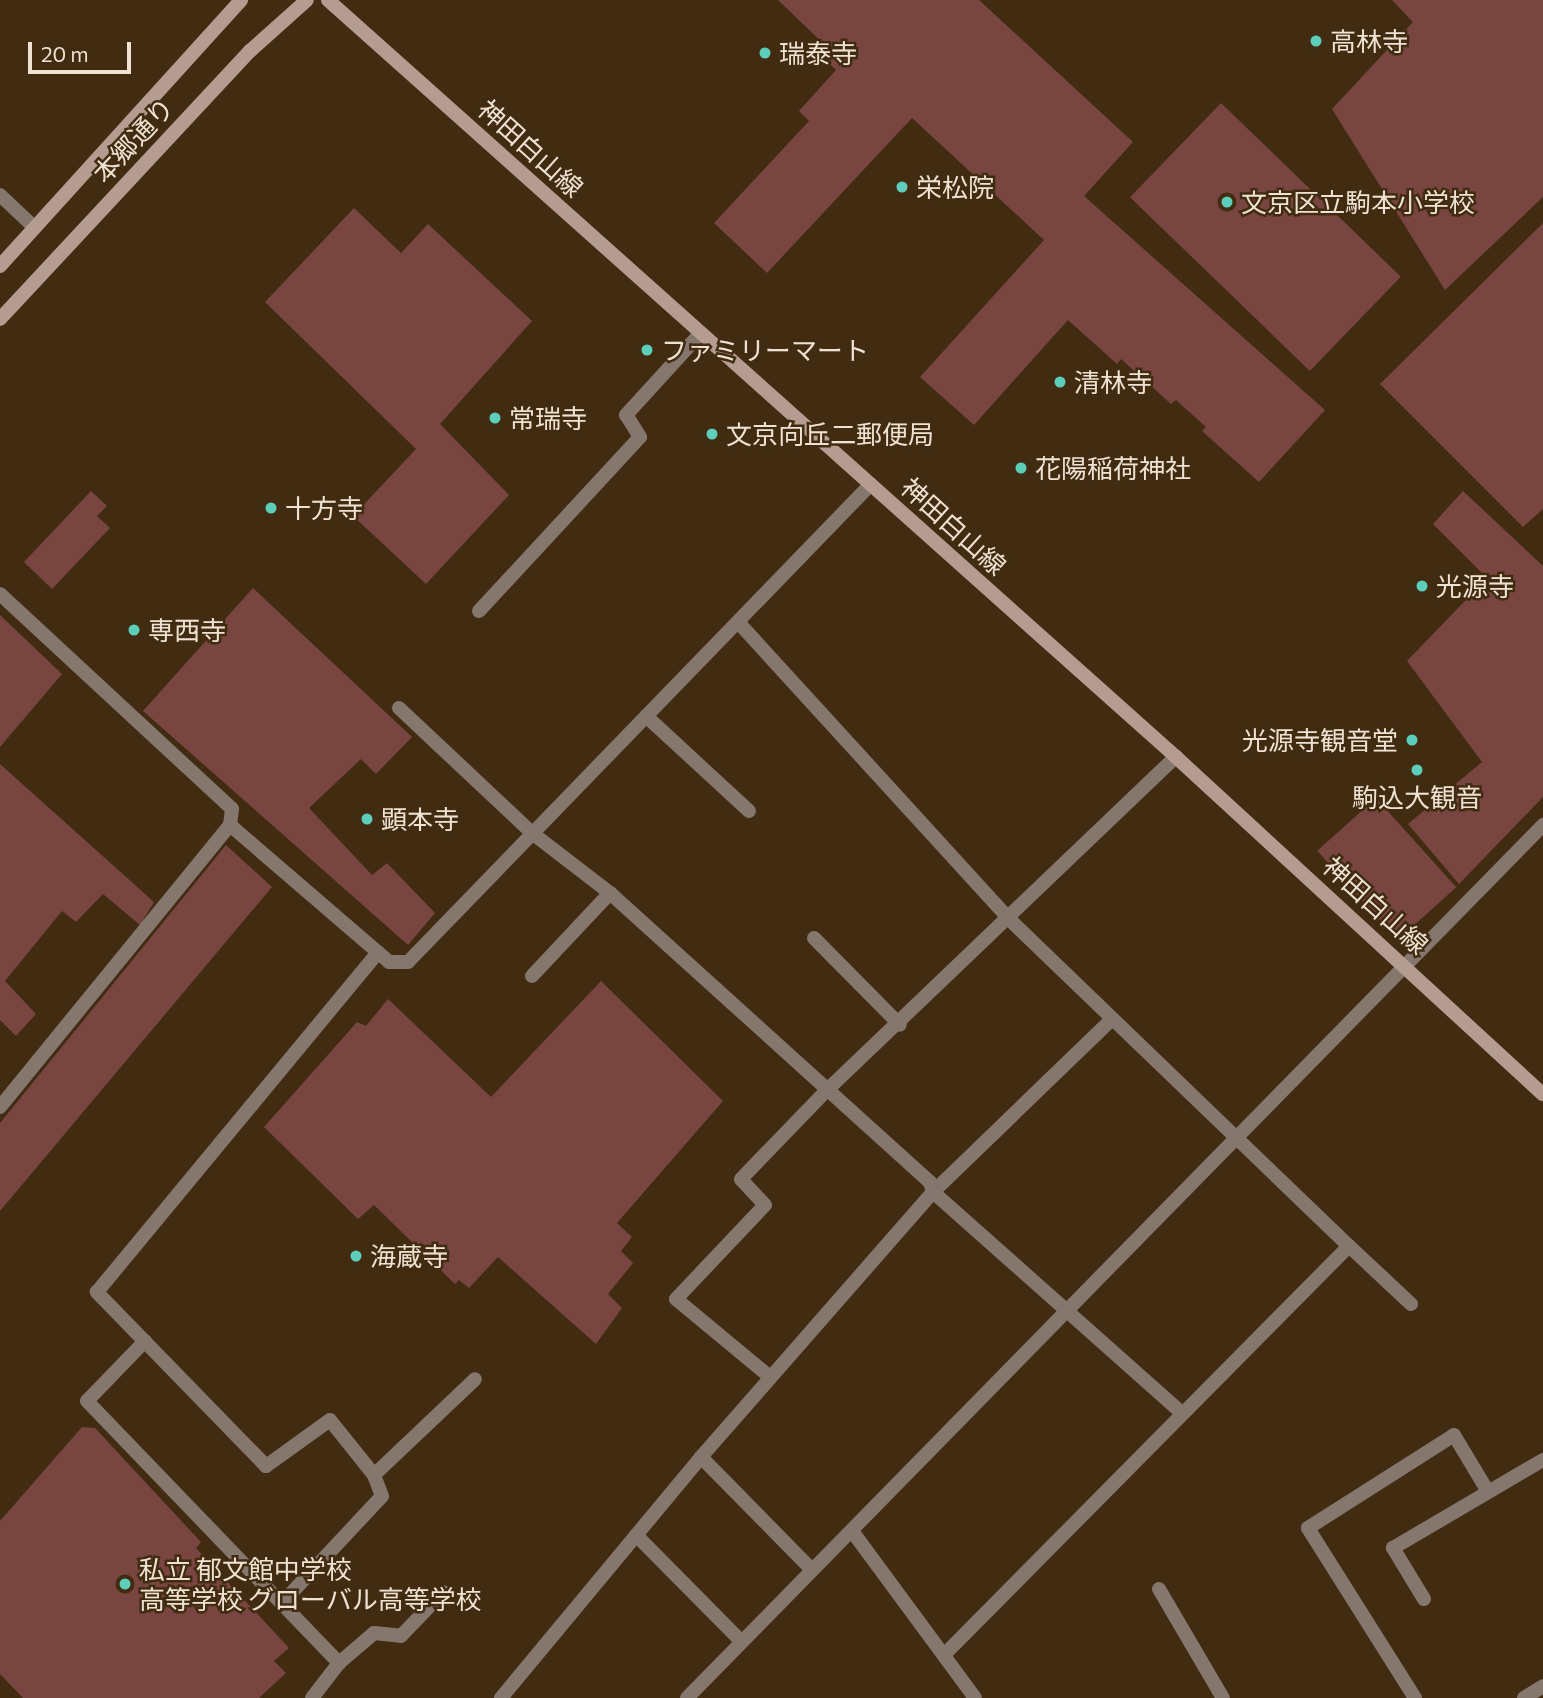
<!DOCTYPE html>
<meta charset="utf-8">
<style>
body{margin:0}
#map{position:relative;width:1543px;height:1698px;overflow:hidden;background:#412c12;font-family:Commissioner,"Noto Sans JP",sans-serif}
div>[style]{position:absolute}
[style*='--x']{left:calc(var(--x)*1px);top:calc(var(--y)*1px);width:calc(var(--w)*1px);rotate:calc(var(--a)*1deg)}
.green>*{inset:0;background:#784540;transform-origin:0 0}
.lane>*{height:14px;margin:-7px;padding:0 7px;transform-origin:7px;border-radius:7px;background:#85766e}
.street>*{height:14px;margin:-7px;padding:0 7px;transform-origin:7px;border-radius:7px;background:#85766e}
.secondary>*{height:14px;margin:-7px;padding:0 7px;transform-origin:7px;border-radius:7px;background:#b59c90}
.dots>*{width:19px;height:19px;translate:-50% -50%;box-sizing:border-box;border:4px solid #412c12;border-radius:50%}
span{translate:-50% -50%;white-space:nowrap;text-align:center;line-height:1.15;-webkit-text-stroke:5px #412c12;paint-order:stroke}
.poi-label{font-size:26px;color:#efe2d3}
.left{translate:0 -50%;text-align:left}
.right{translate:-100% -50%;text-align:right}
.street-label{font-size:26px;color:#efe2d3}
.scale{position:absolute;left:28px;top:42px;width:103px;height:32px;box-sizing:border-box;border:4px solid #efe2d3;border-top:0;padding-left:9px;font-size:21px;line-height:24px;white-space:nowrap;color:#efe2d3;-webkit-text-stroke:5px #412c12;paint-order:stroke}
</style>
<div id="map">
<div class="green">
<div style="clip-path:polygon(778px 0,979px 0,1133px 142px,1084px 196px,1325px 410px,1259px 482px,1202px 431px,1206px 427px,1176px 400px,1171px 404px,1121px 359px,1117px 364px,1068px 320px,974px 425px,920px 377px,1044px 240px,912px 118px,767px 273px,714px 223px,809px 121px,799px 111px,836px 70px,822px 56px,828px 48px)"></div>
<div style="clip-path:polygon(1392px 0,1543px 0,1543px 197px,1445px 290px,1332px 109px,1413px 22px)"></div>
<div style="left:1221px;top:103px;width:250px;height:131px;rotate:44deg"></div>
<div style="clip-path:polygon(354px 208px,401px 253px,428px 224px,532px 321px,440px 424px,509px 495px,426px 584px,353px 516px,416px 449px,265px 302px)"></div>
<div style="clip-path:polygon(1543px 223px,1543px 509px,1523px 527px,1380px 384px)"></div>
<div style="clip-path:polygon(91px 491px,107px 506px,97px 516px,110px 528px,52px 589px,24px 562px)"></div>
<div style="clip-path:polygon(1463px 491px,1543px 566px,1543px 797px,1459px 884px,1408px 824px,1482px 762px,1407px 661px,1487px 578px,1433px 524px)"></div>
<div style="clip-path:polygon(253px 588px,412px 737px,376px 774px,361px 759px,309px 808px,372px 875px,387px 863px,435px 913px,408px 945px,143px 711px)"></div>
<div style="clip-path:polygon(0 615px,62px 674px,0 747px)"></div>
<div style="clip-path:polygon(0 764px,154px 902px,140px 925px,103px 894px,76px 922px,62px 911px,5px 981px,36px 1014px,16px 1036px,0 1020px)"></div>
<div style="left:1376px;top:798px;width:120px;height:79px;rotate:48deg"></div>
<div style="clip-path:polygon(226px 845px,272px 887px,0 1211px,0 1123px)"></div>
<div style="clip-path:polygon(601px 981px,723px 1101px,617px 1223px,632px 1237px,621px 1251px,633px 1263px,608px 1294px,622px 1308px,596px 1344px,498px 1257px,469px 1288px,459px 1280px,455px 1284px,374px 1205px,358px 1219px,264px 1127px,357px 1022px,366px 1026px,388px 999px,491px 1097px)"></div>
<div style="clip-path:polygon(82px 1427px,95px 1428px,201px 1542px,196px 1548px,289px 1648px,274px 1661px,286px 1673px,259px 1698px,23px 1698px,0 1674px,0 1521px)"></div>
</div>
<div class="lane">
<div style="--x:0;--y:195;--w:47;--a:43.3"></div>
<div style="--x:479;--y:611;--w:237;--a:-47.2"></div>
<div style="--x:640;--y:437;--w:26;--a:-122"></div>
<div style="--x:626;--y:415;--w:111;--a:-47.6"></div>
<div style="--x:399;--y:708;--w:183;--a:43.2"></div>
<div style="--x:646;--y:716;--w:140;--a:42.7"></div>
<div style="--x:814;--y:938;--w:122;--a:45.3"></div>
<div style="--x:532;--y:976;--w:114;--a:-46.8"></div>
<div style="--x:0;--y:1107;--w:364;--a:-50.8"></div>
<div style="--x:1349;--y:1246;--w:85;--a:43.1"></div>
<div style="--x:145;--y:1341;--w:83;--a:134"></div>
<div style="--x:87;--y:1401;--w:364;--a:46.1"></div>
<div style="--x:339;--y:1663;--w:44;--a:127.6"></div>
<div style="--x:770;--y:1377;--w:122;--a:-140.3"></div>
<div style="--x:676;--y:1299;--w:129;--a:-46.6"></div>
<div style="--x:765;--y:1205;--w:35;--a:-133"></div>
<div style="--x:741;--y:1179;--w:122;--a:-46"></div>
<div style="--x:701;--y:1457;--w:158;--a:45.5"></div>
<div style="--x:374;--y:1475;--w:70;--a:-128.7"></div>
<div style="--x:330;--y:1420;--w:79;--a:144.3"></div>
<div style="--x:266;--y:1466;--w:243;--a:-134.2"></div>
<div style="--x:97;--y:1292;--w:441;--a:-50.4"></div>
<div style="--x:636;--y:1535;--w:149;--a:45.3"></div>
<div style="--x:1159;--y:1589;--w:126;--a:59.6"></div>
<div style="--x:1424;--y:1599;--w:60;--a:-121.3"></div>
<div style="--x:1393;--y:1548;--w:174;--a:-30.4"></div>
<div style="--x:282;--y:1603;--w:146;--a:-46.9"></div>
<div style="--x:382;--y:1496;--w:22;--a:-111"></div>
<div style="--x:374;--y:1475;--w:139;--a:-43.5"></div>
<div style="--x:339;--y:1663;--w:46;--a:-40.6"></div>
<div style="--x:374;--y:1633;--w:27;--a:6"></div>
<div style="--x:401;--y:1636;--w:61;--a:-46.3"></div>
<div style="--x:501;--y:1698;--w:313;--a:-50.3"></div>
<div style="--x:701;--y:1457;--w:352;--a:-48.8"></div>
<div style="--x:933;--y:1192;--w:249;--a:-44"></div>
<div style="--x:1415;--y:1698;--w:201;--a:-122.2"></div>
<div style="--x:1308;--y:1528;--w:173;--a:-32.5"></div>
<div style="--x:1454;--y:1435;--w:64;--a:59"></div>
</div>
<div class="street">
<div style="--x:0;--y:594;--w:316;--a:42.8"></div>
<div style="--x:232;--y:809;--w:16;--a:97"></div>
<div style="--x:230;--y:825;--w:210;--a:40.7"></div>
<div style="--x:389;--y:962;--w:19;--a:0"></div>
<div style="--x:408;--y:962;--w:665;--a:-45.91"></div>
<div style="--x:738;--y:622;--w:403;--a:47.6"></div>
<div style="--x:1010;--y:920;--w:470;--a:43.9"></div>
<div style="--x:1349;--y:1246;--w:574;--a:134.72"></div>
<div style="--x:532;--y:833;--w:98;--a:37.6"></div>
<div style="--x:610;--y:893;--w:431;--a:42.1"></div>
<div style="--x:930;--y:1182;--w:10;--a:73"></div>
<div style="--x:933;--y:1192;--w:332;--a:41.6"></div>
<div style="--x:826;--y:1091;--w:484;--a:-43.7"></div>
<div style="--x:852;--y:1531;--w:207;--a:53.6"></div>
<div style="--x:687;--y:1698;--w:1223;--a:-45.56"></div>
<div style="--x:1524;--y:1698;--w:22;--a:-32"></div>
</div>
<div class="secondary">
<div style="--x:328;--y:0;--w:1137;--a:41.75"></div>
<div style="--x:1176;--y:757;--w:498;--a:42.6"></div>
<div style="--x:0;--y:266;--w:359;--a:-47.8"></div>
<div style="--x:0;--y:319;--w:367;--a:-47"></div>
<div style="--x:250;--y:51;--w:76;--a:-41.8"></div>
</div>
<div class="dots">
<div style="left:1316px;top:41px;background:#5cceba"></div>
<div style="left:765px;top:53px;background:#5cceba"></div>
<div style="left:902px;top:187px;background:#5cceba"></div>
<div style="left:1227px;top:202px;background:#5cceba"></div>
<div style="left:647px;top:350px;background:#5cceba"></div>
<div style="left:1060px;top:382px;background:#5cceba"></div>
<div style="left:495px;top:418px;background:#5cceba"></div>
<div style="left:712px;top:434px;background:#5cceba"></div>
<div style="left:1021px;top:468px;background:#5cceba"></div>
<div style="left:271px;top:508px;background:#5cceba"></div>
<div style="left:1422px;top:586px;background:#5cceba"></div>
<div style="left:134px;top:630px;background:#5cceba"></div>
<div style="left:1412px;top:740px;background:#5cceba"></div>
<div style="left:1417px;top:770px;background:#5cceba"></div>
<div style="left:367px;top:819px;background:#5cceba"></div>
<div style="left:356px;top:1256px;background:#5cceba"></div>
<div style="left:125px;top:1584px;background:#5cceba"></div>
</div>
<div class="poi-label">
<span class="left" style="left:1330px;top:41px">高林寺</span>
<span class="left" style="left:779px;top:53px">瑞泰寺</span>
<span class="left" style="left:916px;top:187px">栄松院</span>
<span class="left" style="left:1241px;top:202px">文京区立駒本小学校</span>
<span class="left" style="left:661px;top:350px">ファミリーマート</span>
<span class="left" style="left:1074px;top:382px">清林寺</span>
<span class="left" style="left:509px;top:418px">常瑞寺</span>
<span class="left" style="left:726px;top:434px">文京向丘二郵便局</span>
<span class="left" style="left:1035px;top:468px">花陽稲荷神社</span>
<span class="left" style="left:285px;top:508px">十方寺</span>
<span class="left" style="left:1436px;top:586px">光源寺</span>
<span class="left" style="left:148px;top:630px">専西寺</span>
<span class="right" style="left:1398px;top:740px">光源寺観音堂</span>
<span style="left:1417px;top:797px">駒込大観音</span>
<span class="left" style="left:381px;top:819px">顕本寺</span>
<span class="left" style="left:370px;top:1256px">海蔵寺</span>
<span class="left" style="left:139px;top:1584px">私立 郁文館中学校<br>高等学校 グローバル高等学校</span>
</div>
<div class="street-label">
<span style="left:133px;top:140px;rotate:-47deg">本郷通り</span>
<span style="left:531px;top:148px;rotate:42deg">神田白山線</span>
<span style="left:954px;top:526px;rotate:42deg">神田白山線</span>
<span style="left:1376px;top:905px;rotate:42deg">神田白山線</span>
</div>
<div class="scale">20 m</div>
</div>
